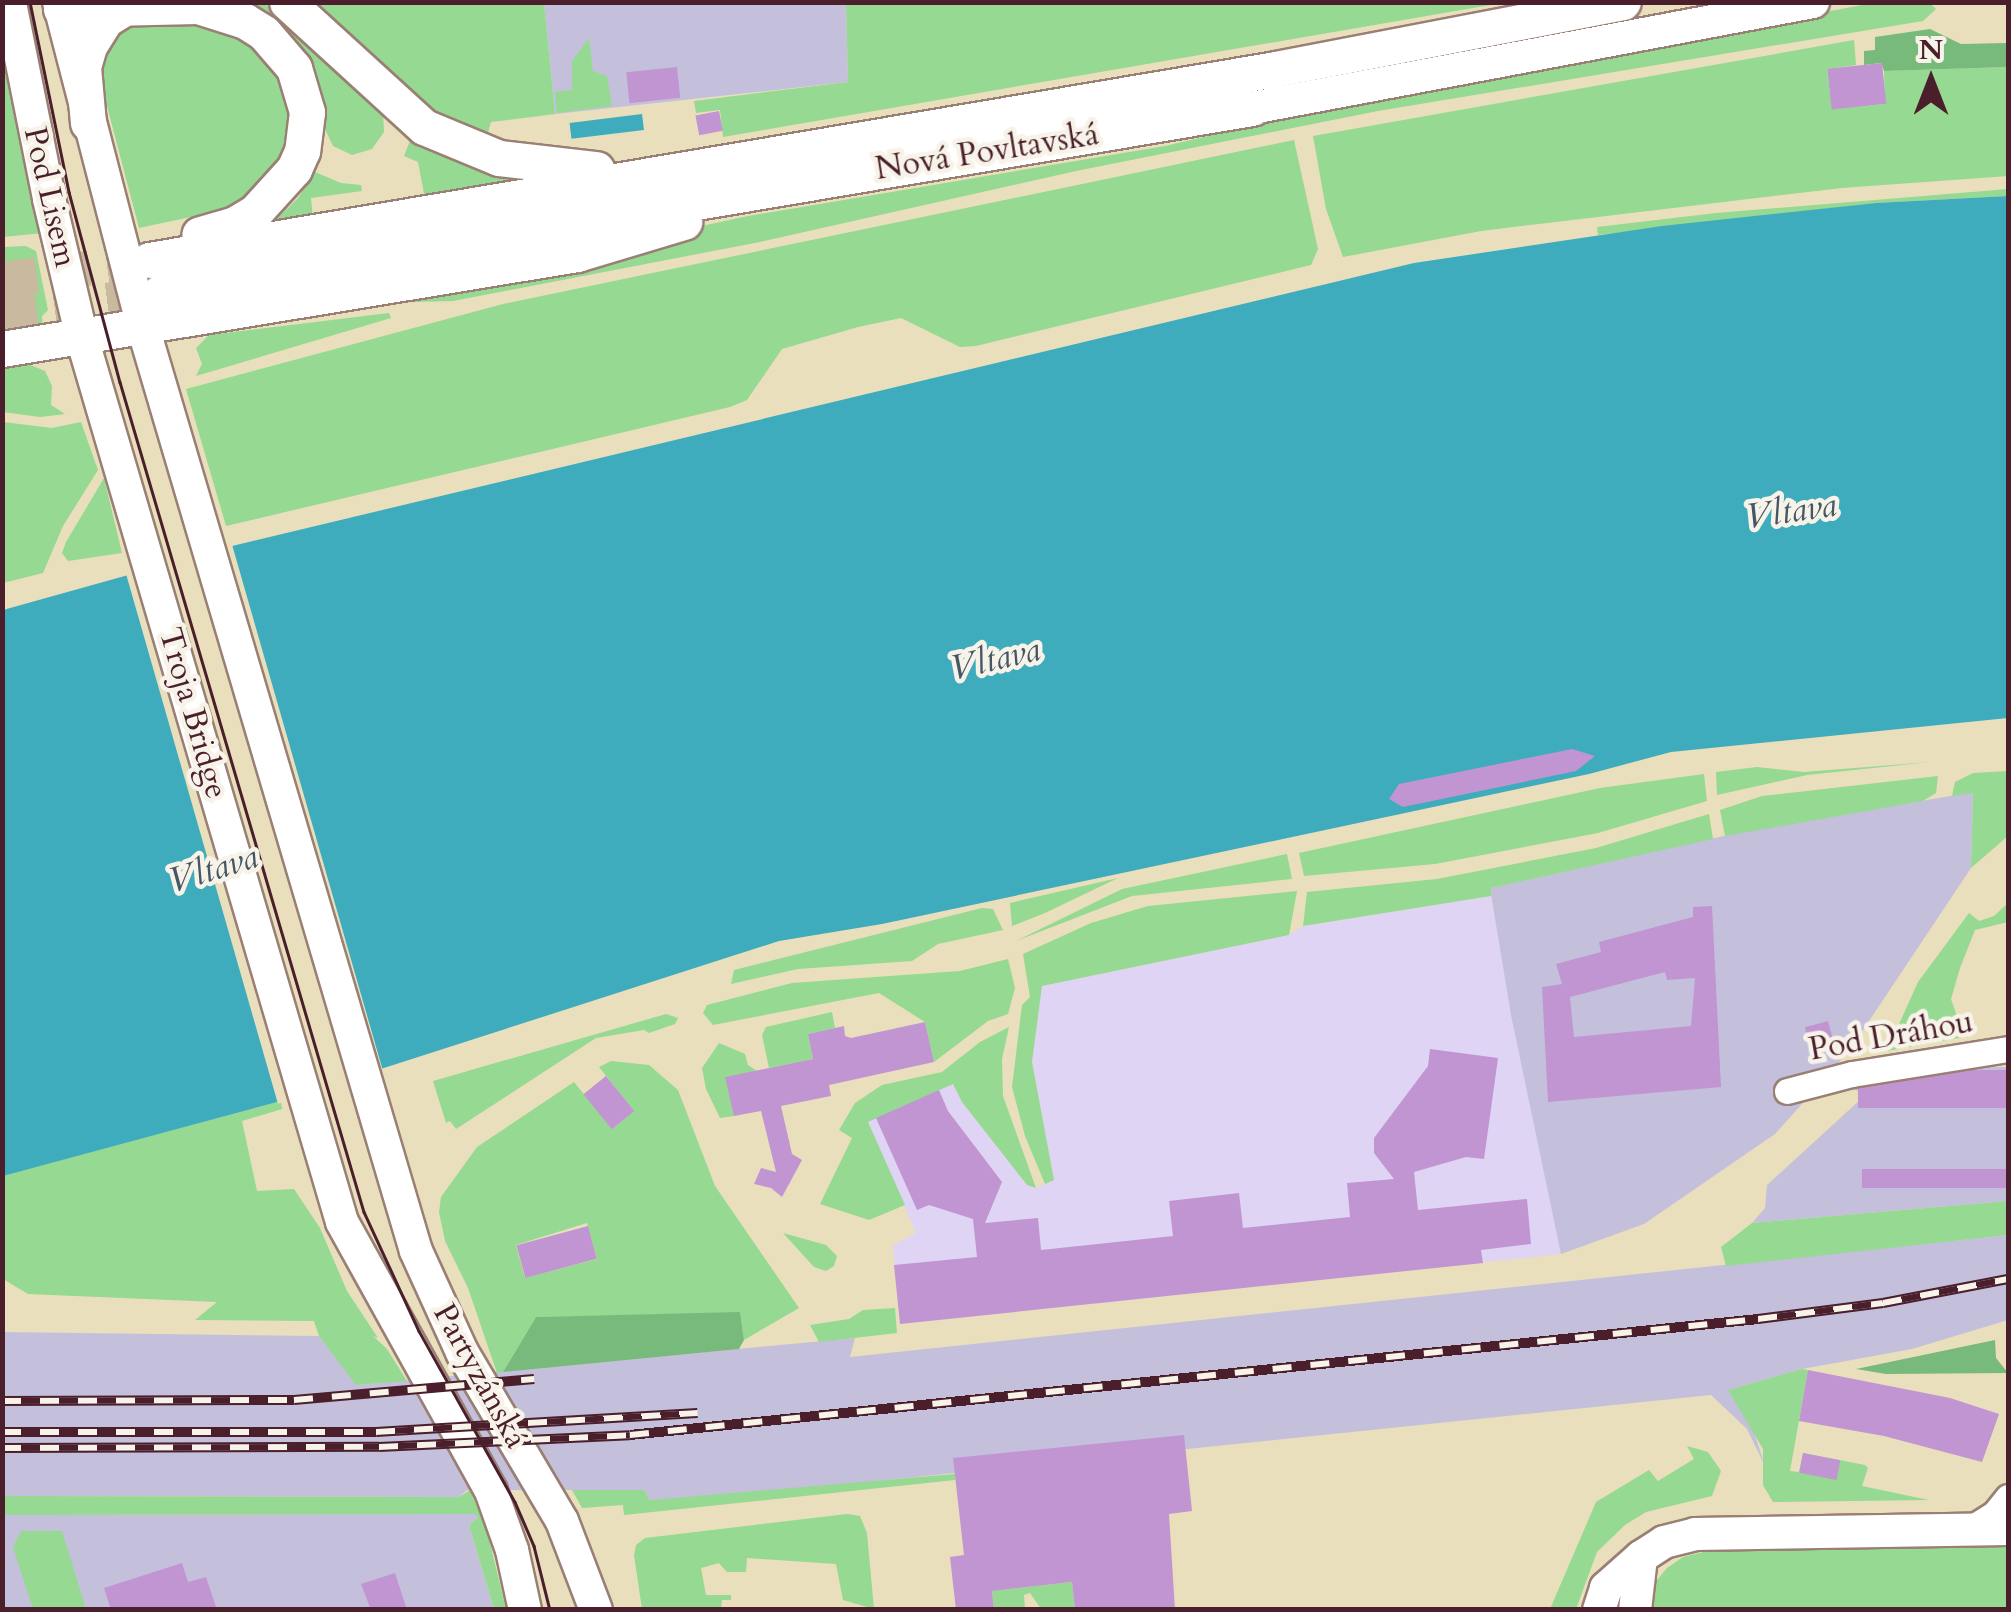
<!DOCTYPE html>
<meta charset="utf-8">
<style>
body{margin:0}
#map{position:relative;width:2011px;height:1612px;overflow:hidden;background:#e9dfbc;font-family:Cardo,serif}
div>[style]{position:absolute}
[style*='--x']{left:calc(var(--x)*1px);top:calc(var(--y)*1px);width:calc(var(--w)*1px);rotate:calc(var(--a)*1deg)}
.built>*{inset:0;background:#e0d4f4}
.industrial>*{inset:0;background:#c4c0db}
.green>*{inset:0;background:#95d992}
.forest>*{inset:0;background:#78b97c}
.water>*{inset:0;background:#3eacbc;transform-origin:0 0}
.pier>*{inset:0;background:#e9dfbc;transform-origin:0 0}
.building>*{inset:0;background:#c095d1;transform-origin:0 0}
.highway-tunnel>*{height:35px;margin-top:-17.5px;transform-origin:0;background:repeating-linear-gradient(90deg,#c9b99f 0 35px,transparent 0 53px)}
.roads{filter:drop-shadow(2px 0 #9a7f74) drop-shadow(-2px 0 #9a7f74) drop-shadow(0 2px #9a7f74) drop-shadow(0 -2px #9a7f74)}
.minor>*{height:25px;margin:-12.5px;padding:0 12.5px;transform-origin:12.5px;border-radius:12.5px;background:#fff}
.major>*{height:32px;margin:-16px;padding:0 16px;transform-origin:16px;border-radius:16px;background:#fff}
.highway>*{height:35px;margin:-17.5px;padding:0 17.5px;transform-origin:17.5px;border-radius:17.5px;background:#fff}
.tram>*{height:2.5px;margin:-1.25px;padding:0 1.25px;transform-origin:1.25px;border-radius:1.25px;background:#4a1f2b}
.rail>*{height:10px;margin-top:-5px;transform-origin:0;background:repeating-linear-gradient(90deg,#f7f3e8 0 19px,#4a1f2b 0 38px);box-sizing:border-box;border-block:2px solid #4a1f2b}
span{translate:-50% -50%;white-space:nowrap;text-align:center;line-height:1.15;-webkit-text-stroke:9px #f7f3e8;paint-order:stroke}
.street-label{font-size:32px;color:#4a1f2b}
.water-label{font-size:35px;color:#455765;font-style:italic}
.frame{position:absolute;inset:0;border:5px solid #4a1f2b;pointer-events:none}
.north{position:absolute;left:1881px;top:30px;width:100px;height:100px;-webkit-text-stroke:8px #f7f3e8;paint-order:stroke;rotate:0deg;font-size:28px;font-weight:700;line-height:40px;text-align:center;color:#4a1f2b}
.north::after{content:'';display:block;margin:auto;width:35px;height:45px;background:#4a1f2b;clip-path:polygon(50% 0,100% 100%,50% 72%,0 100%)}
</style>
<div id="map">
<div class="built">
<div style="clip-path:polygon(1491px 896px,1561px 1254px,900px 1324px,893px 1245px,916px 1233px,864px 1113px,953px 1084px,962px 1102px,1027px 1185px,1036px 1188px,1054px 1180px,1032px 1062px,1042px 986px,1289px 935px,1303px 926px)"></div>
</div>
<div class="industrial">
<div style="clip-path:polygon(544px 3px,846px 3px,848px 82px,555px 114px)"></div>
<div style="clip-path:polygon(1973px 792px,1971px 868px,1849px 1051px,1775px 1134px,1644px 1224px,1561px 1254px,1511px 1015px,1490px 888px,1737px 833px)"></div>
<div style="clip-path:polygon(1990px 1067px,2008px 1067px,2008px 1201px,1752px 1223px,1765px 1208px,1767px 1185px,1861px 1099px,1860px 1092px,1850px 1088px)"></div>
<div style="clip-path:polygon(2008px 1235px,2008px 1320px,1912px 1349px,1802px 1369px,1729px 1390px,1752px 1426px,1765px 1466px,1747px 1429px,1711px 1395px,723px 1497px,650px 1500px,644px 1490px,467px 1490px,459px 1497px,3px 1496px,3px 1332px,319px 1336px,357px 1385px,855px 1338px,850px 1357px)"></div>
<div style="clip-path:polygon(476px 1514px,478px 1518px,469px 1525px,494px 1609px,3px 1609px,2px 1515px)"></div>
</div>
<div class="green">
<div style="clip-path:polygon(242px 3px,263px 3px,287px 19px,383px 111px,384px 132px,372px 149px,352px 155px,333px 146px,324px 127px,315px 72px,305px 54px,273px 19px)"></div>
<div style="clip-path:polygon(311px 3px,544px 3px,555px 114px,491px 122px,486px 140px,434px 114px)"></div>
<div style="clip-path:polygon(846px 3px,1502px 3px,723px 137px,720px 110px,696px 113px,694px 101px,848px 82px)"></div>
<div style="clip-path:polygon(1872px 3px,1930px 3px,1936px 9px,1923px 21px,1378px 111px,1076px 171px,760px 242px,453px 301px,341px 304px,748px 216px,1165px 146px,1293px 116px)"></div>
<div style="clip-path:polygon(124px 21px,215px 22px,270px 51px,297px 120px,273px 176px,233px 208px,139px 228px,101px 83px,103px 62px,117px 36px,111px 30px)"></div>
<div style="clip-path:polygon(589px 38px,593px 71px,607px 76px,612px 106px,557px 113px,555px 92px,572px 90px,572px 61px)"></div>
<div style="clip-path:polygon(3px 39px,43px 233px,3px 237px)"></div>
<div style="clip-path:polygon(1854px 40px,1856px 65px,1827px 69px,1832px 109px,1885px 104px,1884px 71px,2008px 67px,2008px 176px,1842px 188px,1598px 217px,1481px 231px,1343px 257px,1326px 209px,1313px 136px)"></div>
<div style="clip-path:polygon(411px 138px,493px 172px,523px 179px,425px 199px,418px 162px,404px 156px)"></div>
<div style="clip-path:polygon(1294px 140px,1318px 249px,1311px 265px,976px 346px,960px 347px,901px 318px,858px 327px,782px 349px,747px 400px,730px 407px,226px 526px,186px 389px,503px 304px)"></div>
<div style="clip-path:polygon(315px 172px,341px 183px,361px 185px,362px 191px,311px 198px,313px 219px,274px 222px,298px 198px)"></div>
<div style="clip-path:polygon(2008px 189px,2008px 196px,1876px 203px,1598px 235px,1597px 227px,1716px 213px)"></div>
<div style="clip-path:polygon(26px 246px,36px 251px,48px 310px,42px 316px,43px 329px,3px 334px,2px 247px)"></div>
<div style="clip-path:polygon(389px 313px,391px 318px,196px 376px,202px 364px,196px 348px,209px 335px)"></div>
<div style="clip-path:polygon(18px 360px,45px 371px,52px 386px,51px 405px,65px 414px,40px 417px,3px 412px,3px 362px)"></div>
<div style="clip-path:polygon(3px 422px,52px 428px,81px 422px,98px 470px,63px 526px,43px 573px,3px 583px)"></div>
<div style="clip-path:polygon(104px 478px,122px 553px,68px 561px,62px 553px,66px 542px)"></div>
<div style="clip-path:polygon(1930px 762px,1807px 775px,1717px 795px,1716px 772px,1757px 767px,1804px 772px)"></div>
<div style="clip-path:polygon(2008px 771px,2008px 836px,1971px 868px,1973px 793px,1952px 796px,1955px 782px,1973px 773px)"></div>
<div style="clip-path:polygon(1704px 774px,1707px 801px,1598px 833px,1435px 864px,1304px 876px,1299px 853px,1600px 788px)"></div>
<div style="clip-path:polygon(1938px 776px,1936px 793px,1923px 801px,1725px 836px,1720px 810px,1762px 796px)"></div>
<div style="clip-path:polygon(1709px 814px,1713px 839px,1491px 888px,1491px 896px,1303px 926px,1307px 892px,1437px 879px,1596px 848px)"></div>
<div style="clip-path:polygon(1287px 854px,1292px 879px,1132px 896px,1016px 941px,1122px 889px)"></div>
<div style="clip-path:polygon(1118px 878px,1045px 913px,1012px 926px,1010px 903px)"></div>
<div style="clip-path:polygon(1297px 891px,1289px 935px,1042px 986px,1032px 1062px,1054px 1180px,1045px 1184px,1025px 1136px,1012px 1087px,1022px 1005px,1030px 997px,1023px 954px,1091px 923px,1148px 906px)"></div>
<div style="clip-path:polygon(2008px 903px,2008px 922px,1975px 930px,1960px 968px,1951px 999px,1964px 1037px,1887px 1051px,1918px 982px,1969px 913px,1979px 921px,1994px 916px)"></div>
<div style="clip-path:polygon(982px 908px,993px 909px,1003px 930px,938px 944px,912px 961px,798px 969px,731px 984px,734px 970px)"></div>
<div style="clip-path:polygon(1008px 959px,1015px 988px,1008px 1014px,988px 1021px,934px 1062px,925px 1022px,879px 993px,713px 1025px,703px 1013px,707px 1005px,792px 983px,960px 971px)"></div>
<div style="clip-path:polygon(832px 1012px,835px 1028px,808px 1034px,813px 1059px,769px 1068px,762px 1035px,766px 1027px)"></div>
<div style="clip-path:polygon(666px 1014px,678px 1018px,675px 1024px,649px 1033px,644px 1030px,596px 1038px,456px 1129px,450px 1121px,446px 1123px,433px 1081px)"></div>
<div style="clip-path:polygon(1009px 1027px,1002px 1059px,1003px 1096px,1036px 1188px,1027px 1185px,962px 1102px,953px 1084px,868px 1122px,905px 1205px,869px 1220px,820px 1204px,852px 1138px,839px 1130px,855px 1103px,882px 1085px,942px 1072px,980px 1042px)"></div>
<div style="clip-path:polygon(719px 1043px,745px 1054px,748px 1065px,757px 1071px,726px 1077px,734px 1116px,720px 1118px,706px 1089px,702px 1068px)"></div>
<div style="clip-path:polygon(evenodd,611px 1061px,649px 1065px,678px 1090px,715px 1186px,799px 1308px,744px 1340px,740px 1313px,536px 1317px,503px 1372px,497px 1373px,468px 1288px,445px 1241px,439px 1212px,441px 1197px,477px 1147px,574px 1082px,612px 1129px,634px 1111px,599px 1067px,611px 1061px,587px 1223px,597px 1259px,525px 1278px,516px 1245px,587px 1223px)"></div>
<div style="clip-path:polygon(281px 1101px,282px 1109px,242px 1121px,257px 1191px,294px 1189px,320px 1228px,347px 1291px,378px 1338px,373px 1336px,387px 1349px,407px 1381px,356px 1385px,319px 1336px,314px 1321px,195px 1320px,217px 1302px,28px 1294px,3px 1279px,2px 1176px)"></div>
<div style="clip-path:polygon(2008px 1201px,2008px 1235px,1726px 1266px,1721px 1247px,1752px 1223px)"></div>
<div style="clip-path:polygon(783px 1233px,826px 1245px,837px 1256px,834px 1266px,826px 1271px,814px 1267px)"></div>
<div style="clip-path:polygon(895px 1308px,897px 1333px,819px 1342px,810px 1325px,849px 1319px,863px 1310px)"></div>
<div style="clip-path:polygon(1802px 1369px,1808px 1370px,1790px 1471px,1799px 1472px,1803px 1453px,1865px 1465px,1868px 1468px,1862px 1486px,1929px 1500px,1773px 1502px,1763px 1485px,1763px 1449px,1728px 1390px)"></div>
<div style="clip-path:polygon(1687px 1446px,1708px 1452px,1721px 1471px,1712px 1496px,1646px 1512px,1625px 1525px,1597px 1552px,1576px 1609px,1550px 1609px,1596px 1502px,1649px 1470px,1658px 1481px,1694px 1459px)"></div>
<div style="clip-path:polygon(955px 1474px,955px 1480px,624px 1515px,623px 1505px,582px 1508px,572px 1490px,644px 1490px,650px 1500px)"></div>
<div style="clip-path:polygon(470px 1490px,486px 1527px,506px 1609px,494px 1609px,469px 1525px,478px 1518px,475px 1514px,3px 1515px,3px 1496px,459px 1497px)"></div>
<div style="clip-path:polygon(847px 1514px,860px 1516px,867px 1533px,874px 1609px,843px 1600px,836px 1564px,747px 1558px,746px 1572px,727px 1572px,719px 1563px,701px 1568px,706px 1595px,731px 1595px,731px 1600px,722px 1600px,721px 1609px,642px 1609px,634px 1555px,636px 1545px,645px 1538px)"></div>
<div style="clip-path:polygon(21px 1531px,62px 1531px,86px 1609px,33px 1609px,13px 1547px)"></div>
<div style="clip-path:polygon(2008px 1545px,2008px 1609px,1647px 1610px,1653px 1585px,1667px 1568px,1683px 1557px,1712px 1550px)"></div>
<div style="clip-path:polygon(1072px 1582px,1075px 1609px,1041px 1609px,1030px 1593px,1024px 1595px,1025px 1609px,994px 1609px,992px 1591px)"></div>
</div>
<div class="forest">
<div style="clip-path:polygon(1930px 29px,1961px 44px,2008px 43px,2008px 67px,1884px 71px,1881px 63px,1864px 65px,1864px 51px,1875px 50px,1875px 37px)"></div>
<div style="clip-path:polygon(740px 1312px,744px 1340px,739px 1349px,503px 1372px,536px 1317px)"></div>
<div style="clip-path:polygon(1995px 1340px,1996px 1358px,2008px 1373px,1886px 1374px,1856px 1369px)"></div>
</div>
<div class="water">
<div style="left:642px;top:114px;width:16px;height:73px;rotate:83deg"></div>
<div style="clip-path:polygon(2008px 196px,2008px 718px,1671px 752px,1589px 774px,882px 924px,779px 941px,281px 1101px,3px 1176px,3px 610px,232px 546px,1414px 263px,1662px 226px,1876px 203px)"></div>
</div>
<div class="pier">
<div style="left:231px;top:541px;width:554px;height:110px;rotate:74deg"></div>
</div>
<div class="building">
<div style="left:1882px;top:63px;width:41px;height:55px;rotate:84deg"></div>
<div style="left:677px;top:67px;width:31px;height:51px;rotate:84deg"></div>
<div style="left:719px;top:111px;width:20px;height:24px;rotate:79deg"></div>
<div style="clip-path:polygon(1572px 749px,1595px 756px,1576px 771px,1403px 807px,1389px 799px,1399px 784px)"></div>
<div style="clip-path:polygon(evenodd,1712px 906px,1721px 1087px,1548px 1102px,1542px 987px,1562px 984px,1556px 964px,1601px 952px,1599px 942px,1693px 917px,1693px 907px,1712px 906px,1665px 972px,1667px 980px,1695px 978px,1691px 1026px,1574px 1037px,1570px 997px,1665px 972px)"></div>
<div style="left:1828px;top:1021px;width:28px;height:24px;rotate:75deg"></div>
<div style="clip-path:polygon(925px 1022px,934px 1062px,829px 1085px,831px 1096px,781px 1106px,792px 1154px,802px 1160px,782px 1197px,771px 1188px,754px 1184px,761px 1168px,776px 1172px,761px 1111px,734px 1116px,725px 1077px,813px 1059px,808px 1034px,844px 1026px,845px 1036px,851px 1038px)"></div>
<div style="clip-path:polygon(1430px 1049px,1498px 1058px,1484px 1159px,1466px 1157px,1414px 1172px,1418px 1210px,1527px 1199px,1531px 1244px,1481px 1250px,1483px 1263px,900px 1324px,894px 1265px,977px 1257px,973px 1219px,929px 1205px,917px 1210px,876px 1118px,939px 1090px,948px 1111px,1002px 1182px,985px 1223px,1038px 1218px,1041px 1250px,1173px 1236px,1169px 1201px,1239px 1193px,1243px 1228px,1350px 1217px,1347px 1183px,1394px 1179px,1374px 1153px,1374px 1138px,1428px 1066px)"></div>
<div style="left:2008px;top:1070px;width:38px;height:150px;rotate:90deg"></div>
<div style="left:606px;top:1076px;width:45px;height:29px;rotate:51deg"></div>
<div style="left:2008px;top:1169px;width:19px;height:146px;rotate:90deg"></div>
<div style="left:588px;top:1226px;width:34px;height:74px;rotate:75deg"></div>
<div style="clip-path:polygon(1808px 1370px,1950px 1398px,1999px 1414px,1982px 1462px,1884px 1436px,1799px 1421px)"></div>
<div style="clip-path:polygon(1184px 1435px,1192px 1511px,1169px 1514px,1175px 1610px,1075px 1610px,1072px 1582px,992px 1591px,994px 1610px,956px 1610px,950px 1557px,964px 1555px,953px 1458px)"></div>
<div style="left:1803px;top:1453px;width:38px;height:20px;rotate:11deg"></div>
<div style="clip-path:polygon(182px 1563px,188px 1582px,206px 1577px,217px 1610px,111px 1610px,104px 1588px)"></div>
<div style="clip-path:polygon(395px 1573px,407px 1610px,371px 1610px,361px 1584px)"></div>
</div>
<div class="highway-tunnel">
<div style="--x:2;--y:279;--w:148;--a:-7.4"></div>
<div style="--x:2;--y:314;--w:158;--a:-7.6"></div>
</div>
<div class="roads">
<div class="minor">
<div style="--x:1787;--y:1091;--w:67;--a:-14.7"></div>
<div style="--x:1852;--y:1074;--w:158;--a:-9.1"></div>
<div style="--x:1968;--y:1530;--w:31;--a:-32"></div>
<div style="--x:1994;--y:1514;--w:22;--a:-51"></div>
</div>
<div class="major">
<div style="--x:59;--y:2;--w:336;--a:75.5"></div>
<div style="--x:143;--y:327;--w:963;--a:73.54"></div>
<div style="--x:416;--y:1251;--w:111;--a:65.5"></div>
<div style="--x:462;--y:1352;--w:196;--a:59.4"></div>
<div style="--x:562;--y:1521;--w:95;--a:69.1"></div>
<div style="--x:10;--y:3;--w:200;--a:78.7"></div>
<div style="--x:49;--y:199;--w:143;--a:76.6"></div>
<div style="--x:82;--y:338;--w:921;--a:73.61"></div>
<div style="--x:342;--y:1222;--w:308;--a:61"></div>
<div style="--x:491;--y:1491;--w:63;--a:70.4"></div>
<div style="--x:512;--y:1550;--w:61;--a:77.8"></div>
<div style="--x:1252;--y:108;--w:571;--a:-10.7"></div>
<div style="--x:1599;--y:1610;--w:23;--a:-72"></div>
<div style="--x:1606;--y:1588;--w:47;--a:-41.5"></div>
<div style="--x:1641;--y:1557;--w:27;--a:-33"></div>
<div style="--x:1664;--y:1542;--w:32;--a:-14"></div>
<div style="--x:1695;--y:1534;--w:313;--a:-0.9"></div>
<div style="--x:1635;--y:1610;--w:53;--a:-83.5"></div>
</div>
<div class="highway">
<div style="--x:287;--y:2;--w:185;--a:42.4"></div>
<div style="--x:424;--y:127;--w:81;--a:22.5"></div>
<div style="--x:499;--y:158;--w:98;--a:6.5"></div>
<div style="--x:61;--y:9;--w:137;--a:-1.3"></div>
<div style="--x:198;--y:6;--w:49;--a:17.7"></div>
<div style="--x:245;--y:21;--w:22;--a:32"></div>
<div style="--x:264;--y:33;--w:46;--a:49.4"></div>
<div style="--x:294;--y:68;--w:46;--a:73.5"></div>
<div style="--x:307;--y:112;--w:39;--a:97"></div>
<div style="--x:302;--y:151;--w:20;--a:114"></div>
<div style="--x:294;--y:169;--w:58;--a:132.2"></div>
<div style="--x:255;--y:212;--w:23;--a:149"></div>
<div style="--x:235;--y:224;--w:37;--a:164"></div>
<div style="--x:88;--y:123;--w:56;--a:-95.1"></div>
<div style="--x:83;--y:67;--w:22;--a:-74"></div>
<div style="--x:89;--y:46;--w:31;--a:-58"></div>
<div style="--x:105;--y:20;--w:26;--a:-32"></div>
<div style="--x:149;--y:260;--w:1143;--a:-9.62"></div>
<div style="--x:1276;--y:69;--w:353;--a:-10.9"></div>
<div style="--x:159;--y:293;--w:1109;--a:-9.61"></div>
<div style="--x:2;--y:349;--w:583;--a:-9.38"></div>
<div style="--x:577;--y:254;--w:112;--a:-16.7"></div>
</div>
</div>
<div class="tram">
<div style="--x:30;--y:2;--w:194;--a:78.4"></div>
<div style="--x:69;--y:192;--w:197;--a:75"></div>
<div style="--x:120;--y:382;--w:865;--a:73.62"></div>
<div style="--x:364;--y:1212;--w:131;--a:65.2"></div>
<div style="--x:419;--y:1331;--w:196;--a:60.7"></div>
<div style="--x:515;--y:1502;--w:48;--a:66.6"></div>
<div style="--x:534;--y:1546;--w:66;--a:76"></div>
</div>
<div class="rail">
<div style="--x:2;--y:1401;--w:292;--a:-0.2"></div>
<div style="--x:294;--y:1400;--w:241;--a:-5"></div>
<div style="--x:2;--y:1432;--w:374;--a:0"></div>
<div style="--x:376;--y:1432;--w:322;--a:-3.4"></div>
<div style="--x:2;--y:1448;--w:377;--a:-0.2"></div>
<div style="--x:379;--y:1447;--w:251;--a:-2.7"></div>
<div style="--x:630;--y:1435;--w:1134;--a:-5.87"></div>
<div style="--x:1758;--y:1319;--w:126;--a:-7.3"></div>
<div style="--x:1883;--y:1303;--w:127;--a:-10.9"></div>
</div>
<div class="street-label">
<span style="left:987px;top:152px;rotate:-9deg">Nová Povltavská</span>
<span style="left:50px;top:197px;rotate:77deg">Pod Lisem</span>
<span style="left:193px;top:713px;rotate:74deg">Troja Bridge</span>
<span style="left:1891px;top:1036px;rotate:-10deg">Pod Dráhou</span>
<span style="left:480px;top:1376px;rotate:61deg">Partyzánská</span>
</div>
<div class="water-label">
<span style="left:1791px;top:511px;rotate:-8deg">Vltava</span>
<span style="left:995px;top:659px;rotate:-13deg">Vltava</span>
<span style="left:213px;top:869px;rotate:-17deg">Vltava</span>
</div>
<div class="frame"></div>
<div class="north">N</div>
</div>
